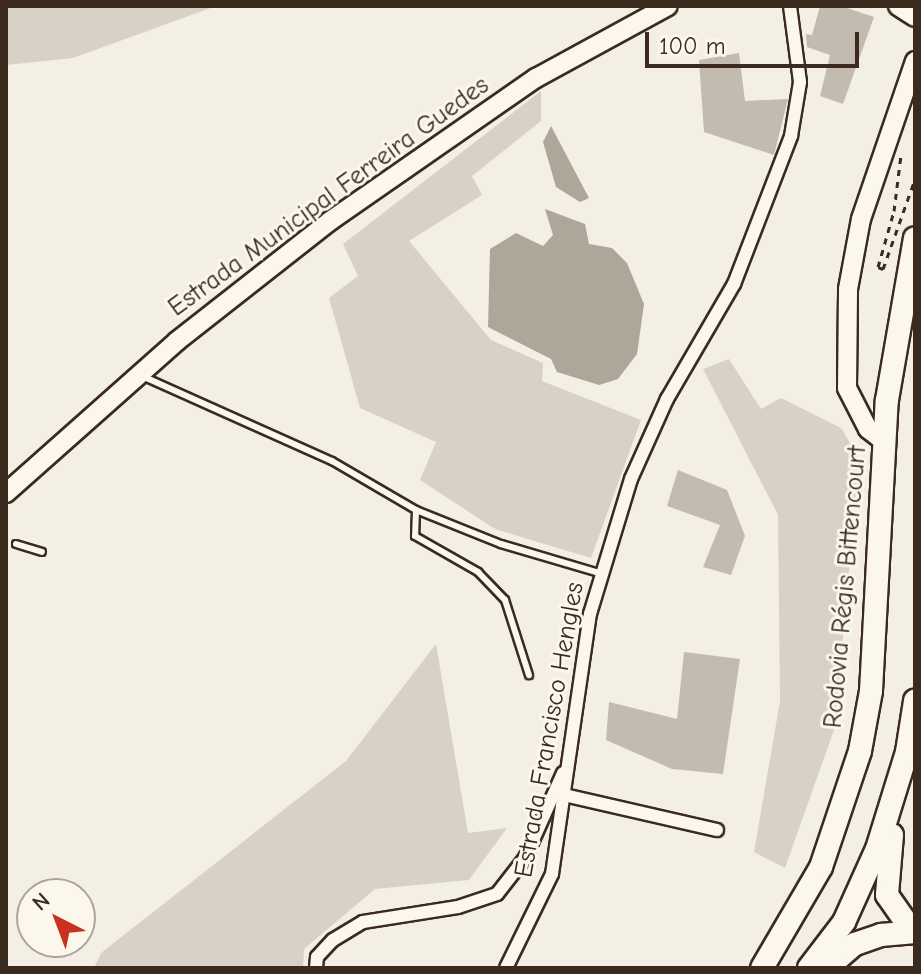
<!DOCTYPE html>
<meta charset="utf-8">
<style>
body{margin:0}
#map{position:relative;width:921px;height:974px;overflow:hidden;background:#f3efe4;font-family:"Comic Neue",sans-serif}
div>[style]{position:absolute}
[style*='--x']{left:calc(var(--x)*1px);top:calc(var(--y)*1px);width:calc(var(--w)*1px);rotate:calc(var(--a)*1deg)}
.green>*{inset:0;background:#d8d1c6}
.water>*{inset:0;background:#afa69a}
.building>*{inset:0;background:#c3bbb0}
.path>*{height:3px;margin-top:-1.5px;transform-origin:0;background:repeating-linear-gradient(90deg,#3b2a1e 0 6px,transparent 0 12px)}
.roads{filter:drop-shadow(2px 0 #3b2a1e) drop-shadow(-2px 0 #3b2a1e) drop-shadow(0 2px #3b2a1e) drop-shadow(0 -2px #3b2a1e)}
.lane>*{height:6px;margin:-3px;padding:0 3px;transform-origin:3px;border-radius:3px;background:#fbf7ec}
.street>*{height:12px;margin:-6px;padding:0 6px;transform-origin:6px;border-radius:6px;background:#fbf7ec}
.secondary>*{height:18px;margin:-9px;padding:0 9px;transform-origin:9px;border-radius:9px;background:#fbf7ec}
.highway>*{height:22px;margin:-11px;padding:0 11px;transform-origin:11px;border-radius:11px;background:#fbf7ec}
span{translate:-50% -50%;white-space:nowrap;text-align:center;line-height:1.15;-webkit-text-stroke:6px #fbf7ec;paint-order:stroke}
.street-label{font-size:26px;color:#3b2a1e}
.frame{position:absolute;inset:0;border:8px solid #3b2a1e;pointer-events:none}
.north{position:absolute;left:16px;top:878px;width:80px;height:80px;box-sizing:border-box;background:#fbf7ec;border:2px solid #aea59a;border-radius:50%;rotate:318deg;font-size:22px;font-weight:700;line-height:32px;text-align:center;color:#3b2a1e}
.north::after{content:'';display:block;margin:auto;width:28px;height:36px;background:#c8321e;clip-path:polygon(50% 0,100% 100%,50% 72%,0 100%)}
.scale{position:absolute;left:645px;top:32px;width:214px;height:36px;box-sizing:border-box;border:4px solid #3b2a1e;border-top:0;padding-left:10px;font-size:24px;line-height:28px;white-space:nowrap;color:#3b2a1e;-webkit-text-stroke:6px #fbf7ec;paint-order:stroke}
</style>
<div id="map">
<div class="green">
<div style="clip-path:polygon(6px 6px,216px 6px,73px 58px,6px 65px)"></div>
<div style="clip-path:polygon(541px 91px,541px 121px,472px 176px,482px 195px,409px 241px,491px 340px,543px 363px,542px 381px,641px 420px,591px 558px,495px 529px,420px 480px,436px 442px,360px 408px,329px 298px,358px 276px,343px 244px)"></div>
<div style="clip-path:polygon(729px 359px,761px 409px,781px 398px,841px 428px,859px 458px,835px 727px,785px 868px,754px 852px,780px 701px,778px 515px,703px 369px)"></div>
<div style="clip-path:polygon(436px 644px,468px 833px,507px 828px,469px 880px,375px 889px,304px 949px,303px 968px,94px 968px,101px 953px,346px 761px)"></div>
</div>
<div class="water">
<div style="clip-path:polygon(551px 126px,589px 198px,580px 202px,556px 187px,543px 142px)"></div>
<div style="clip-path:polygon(545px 209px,585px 224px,589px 244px,612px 248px,627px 263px,644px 304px,637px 354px,618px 379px,599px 385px,557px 372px,551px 359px,488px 327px,490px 249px,516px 233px,543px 246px,553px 235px)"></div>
</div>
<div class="building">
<div style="clip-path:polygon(820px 6px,841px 6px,874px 17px,843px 104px,820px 96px,830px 55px,807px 47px,806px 34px,812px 35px)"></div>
<div style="clip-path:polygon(739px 53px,745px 101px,788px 99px,774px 155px,704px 132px,699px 60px)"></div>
<div style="clip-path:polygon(678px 470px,727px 490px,745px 536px,731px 575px,703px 567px,720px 525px,667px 506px)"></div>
<div style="clip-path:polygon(684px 652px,740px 659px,723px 774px,672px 769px,606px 740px,609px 702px,677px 719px)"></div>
</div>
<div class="path">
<div style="--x:883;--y:269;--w:5;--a:-158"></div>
<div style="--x:878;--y:267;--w:58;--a:-74.1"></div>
<div style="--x:894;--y:211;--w:56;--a:-82.9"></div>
<div style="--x:883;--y:269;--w:96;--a:-70.4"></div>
</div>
<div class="roads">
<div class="lane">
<div style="--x:142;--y:376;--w:208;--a:24.1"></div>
<div style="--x:332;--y:461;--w:97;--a:30.3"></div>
<div style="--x:416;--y:510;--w:92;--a:21.8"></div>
<div style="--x:501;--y:544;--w:102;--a:16.5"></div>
<div style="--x:416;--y:510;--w:26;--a:92"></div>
<div style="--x:415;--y:536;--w:73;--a:29.7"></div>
<div style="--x:478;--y:572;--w:39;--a:46"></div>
<div style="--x:505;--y:600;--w:79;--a:72.3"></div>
<div style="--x:16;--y:544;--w:27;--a:17"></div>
</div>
<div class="street">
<div style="--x:564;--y:795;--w:157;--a:12.9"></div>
<div style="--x:316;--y:968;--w:11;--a:-85"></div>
<div style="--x:317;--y:957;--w:23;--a:-47"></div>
<div style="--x:333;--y:940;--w:35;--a:-31"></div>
<div style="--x:363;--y:922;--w:96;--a:-9"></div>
<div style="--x:458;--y:907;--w:41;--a:-18.4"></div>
<div style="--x:497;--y:894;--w:46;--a:-52.1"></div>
<div style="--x:525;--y:858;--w:93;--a:-65.9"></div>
<div style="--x:506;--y:968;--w:105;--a:-63.9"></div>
<div style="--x:552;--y:874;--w:263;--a:-81.7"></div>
<div style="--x:590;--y:614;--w:141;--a:-73.1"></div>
<div style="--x:631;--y:479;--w:88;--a:-65.8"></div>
<div style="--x:667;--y:399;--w:133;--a:-59.8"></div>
<div style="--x:734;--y:284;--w:159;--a:-68.9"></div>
<div style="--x:791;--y:136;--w:55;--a:-80.5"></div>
<div style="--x:800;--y:82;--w:77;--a:-97.5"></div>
</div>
<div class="secondary">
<div style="--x:898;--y:6;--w:20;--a:33"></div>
<div style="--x:886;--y:443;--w:23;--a:-142"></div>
<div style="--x:868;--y:429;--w:46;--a:-117.1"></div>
<div style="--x:847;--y:388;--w:99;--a:-89.4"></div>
<div style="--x:848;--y:289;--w:71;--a:-79.5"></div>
<div style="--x:861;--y:219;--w:167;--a:-71.1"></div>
<div style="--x:6;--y:493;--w:229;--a:-41.6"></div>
<div style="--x:177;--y:341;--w:194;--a:-38.1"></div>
<div style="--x:330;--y:221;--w:251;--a:-34.8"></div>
<div style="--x:536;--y:78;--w:150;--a:-28.6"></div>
</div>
<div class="highway">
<div style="--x:892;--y:835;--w:60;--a:94.8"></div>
<div style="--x:887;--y:895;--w:45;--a:54.9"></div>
<div style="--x:762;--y:968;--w:117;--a:-59.7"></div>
<div style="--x:821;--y:867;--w:122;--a:-71.4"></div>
<div style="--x:860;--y:751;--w:61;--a:-79.6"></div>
<div style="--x:871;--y:691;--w:291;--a:-86.9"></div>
<div style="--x:887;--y:400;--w:164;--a:-80.2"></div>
<div style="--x:809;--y:968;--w:58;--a:-52.7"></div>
<div style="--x:844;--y:922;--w:80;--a:-65.7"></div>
<div style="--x:877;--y:849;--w:102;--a:-72.8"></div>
<div style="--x:907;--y:752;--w:52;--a:-81.1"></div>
<div style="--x:827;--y:968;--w:37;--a:-41"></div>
<div style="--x:855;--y:944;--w:28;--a:-19"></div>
<div style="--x:881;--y:935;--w:32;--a:-5"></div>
</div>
</div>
<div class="street-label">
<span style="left:329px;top:197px;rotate:-36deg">Estrada Municipal Ferreira Guedes</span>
<span style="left:846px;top:587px;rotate:-85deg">Rodovia Régis Bittencourt</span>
<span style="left:550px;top:730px;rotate:-80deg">Estrada Francisco Hengles</span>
</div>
<div class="frame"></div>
<div class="north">N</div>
<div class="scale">100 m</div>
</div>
